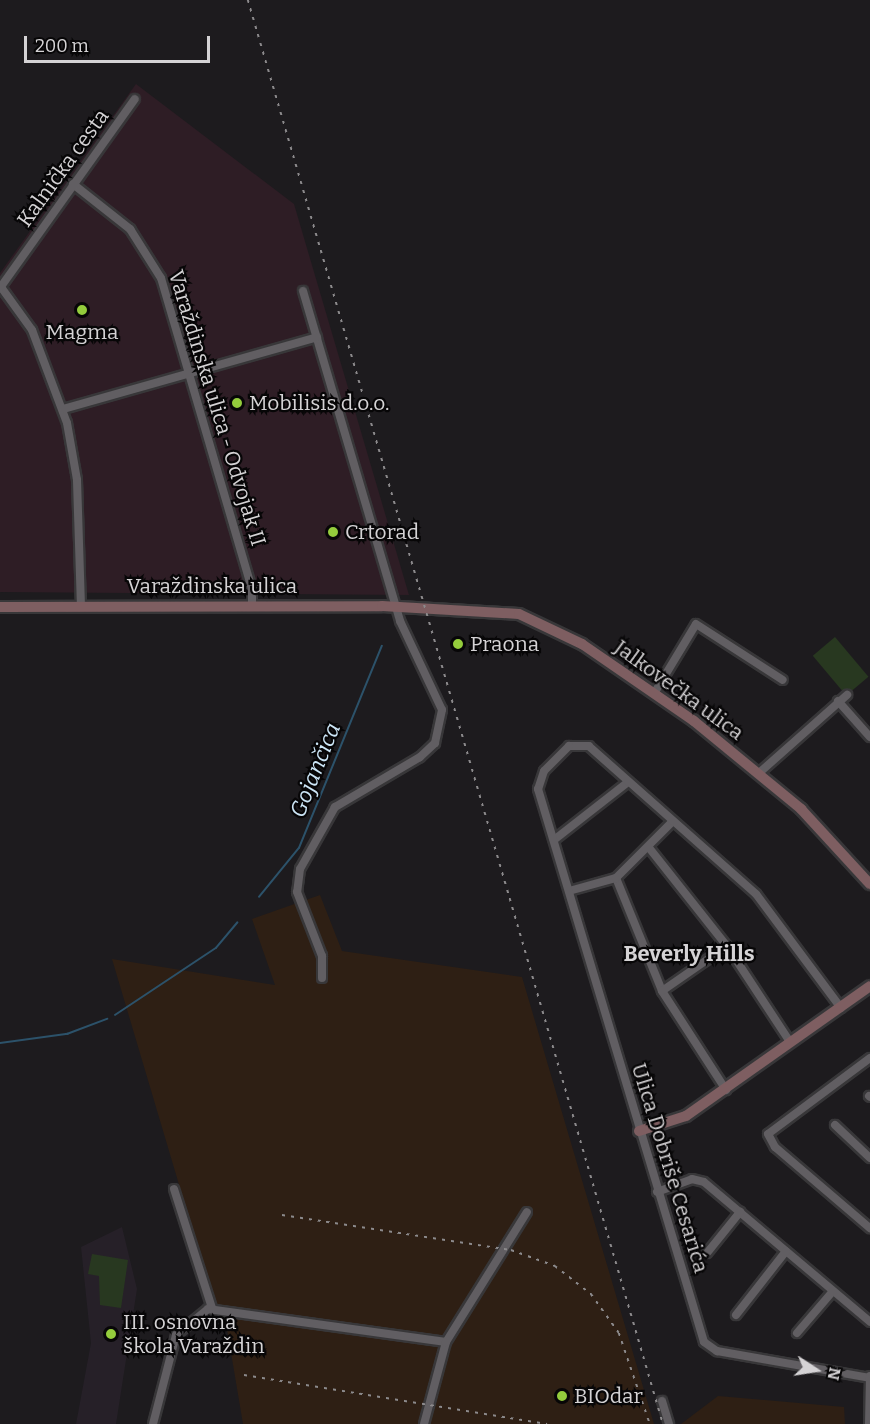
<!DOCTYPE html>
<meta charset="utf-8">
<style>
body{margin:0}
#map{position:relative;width:870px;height:1424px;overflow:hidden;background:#1d1b1e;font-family:Bitter,serif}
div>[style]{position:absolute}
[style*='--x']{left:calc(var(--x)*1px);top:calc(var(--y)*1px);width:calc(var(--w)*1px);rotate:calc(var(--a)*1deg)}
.commercial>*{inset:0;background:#2e1d25}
.industrial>*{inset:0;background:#2e1f14}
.built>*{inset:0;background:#262028}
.green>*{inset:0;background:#283820;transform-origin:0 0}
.stream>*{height:1.5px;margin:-0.75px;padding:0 0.75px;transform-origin:0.75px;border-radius:0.75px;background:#2c526a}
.roads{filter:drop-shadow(2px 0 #383739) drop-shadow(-2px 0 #383739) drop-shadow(0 2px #383739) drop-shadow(0 -2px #383739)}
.street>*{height:8px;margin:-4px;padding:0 4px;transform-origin:4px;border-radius:4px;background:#615e62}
.secondary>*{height:10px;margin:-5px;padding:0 5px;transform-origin:5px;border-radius:5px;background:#7e5e61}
.rail>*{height:1.5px;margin-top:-0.75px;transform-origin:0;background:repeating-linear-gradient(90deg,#8c8a8c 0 3px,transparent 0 9px)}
.dots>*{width:16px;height:16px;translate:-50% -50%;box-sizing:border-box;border:3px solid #070607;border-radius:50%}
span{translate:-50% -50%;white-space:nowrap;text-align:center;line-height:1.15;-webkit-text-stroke:4.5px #070607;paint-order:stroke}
.street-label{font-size:21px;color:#d5d3d5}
.poi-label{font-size:21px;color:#d5d3d5}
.left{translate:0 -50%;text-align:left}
.water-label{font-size:22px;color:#cde6f7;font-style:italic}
.neighbourhood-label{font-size:22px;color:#d5d3d5;font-weight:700}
.north{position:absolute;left:786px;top:1340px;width:60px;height:60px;-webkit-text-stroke:4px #070607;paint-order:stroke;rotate:102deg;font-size:16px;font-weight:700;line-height:24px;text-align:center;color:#d5d3d5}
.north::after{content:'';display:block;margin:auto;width:21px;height:27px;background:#d5d3d5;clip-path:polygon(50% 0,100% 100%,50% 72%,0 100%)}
.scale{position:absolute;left:24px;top:36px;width:186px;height:27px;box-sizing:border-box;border:3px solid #d5d3d5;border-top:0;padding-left:8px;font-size:18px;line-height:21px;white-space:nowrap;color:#d5d3d5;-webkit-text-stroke:4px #070607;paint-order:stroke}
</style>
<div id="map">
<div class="commercial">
<div style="clip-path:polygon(136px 84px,294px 204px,409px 595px,0 592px,0 273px)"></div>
</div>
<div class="industrial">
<div style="clip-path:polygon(320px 895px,342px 951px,522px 977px,654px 1424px,243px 1424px,225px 1317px,213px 1299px,112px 959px,275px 985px,252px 919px)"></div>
<div style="clip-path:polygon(718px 1396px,844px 1407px,845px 1424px,681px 1424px)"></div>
</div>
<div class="built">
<div style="clip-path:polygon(122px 1227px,137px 1289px,116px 1424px,76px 1424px,91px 1343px,81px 1247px)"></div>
</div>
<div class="green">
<div style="left:835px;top:637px;width:52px;height:29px;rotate:50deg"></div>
<div style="clip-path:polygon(92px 1254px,128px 1260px,121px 1308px,100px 1305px,99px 1276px,88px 1274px)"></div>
</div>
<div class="stream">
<div style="--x:259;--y:897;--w:63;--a:-50.8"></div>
<div style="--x:299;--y:848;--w:218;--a:-67.7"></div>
<div style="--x:115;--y:1015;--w:121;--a:-33.6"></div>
<div style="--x:216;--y:948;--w:33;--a:-50"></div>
<div style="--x:0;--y:1043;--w:68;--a:-7.7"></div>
<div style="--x:67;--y:1034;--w:43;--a:-20.6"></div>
</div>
<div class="roads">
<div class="street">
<div style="--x:73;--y:184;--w:73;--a:38.3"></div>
<div style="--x:130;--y:229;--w:58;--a:57.7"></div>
<div style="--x:161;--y:278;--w:324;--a:73.7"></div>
<div style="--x:252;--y:589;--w:17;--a:90"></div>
<div style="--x:1;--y:287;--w:53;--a:54.2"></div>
<div style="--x:32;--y:330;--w:99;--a:69.4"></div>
<div style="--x:67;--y:423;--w:58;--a:80"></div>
<div style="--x:77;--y:480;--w:126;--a:88.2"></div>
<div style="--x:0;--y:288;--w:232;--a:-54.5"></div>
<div style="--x:303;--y:291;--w:344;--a:73.6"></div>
<div style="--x:400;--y:621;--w:98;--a:64.7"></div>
<div style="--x:442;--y:710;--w:34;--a:102"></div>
<div style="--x:435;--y:743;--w:21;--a:137"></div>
<div style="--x:420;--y:757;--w:99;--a:149.5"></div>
<div style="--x:335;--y:807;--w:71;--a:119.4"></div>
<div style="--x:300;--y:869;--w:23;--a:97"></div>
<div style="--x:297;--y:892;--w:69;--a:68.7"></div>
<div style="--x:322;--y:956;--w:22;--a:90"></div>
<div style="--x:63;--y:409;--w:264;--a:-15.8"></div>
<div style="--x:655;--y:692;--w:79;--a:-58.9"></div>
<div style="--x:696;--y:624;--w:103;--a:32.8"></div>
<div style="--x:838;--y:701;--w:48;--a:48.4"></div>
<div style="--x:759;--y:773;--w:118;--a:-41.6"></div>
<div style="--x:554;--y:840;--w:94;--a:-38.1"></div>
<div style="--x:650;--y:849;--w:124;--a:51.6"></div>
<div style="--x:727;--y:946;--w:115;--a:56.7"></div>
<div style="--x:616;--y:878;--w:122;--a:67.8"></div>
<div style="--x:662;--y:991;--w:118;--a:57.1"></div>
<div style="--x:569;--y:891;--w:49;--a:-15.5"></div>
<div style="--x:616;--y:878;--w:79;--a:-45"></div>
<div style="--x:662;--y:991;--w:79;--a:-34.7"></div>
<div style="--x:841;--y:1008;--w:142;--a:-126.7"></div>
<div style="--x:756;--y:894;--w:223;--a:-138.5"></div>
<div style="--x:589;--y:746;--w:20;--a:180"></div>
<div style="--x:569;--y:746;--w:35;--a:135"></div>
<div style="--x:544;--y:771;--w:19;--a:108"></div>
<div style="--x:538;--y:789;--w:577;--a:73.29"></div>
<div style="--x:704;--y:1342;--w:16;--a:35"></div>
<div style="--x:717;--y:1351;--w:155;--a:10"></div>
<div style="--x:870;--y:1058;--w:127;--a:143.3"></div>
<div style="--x:768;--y:1134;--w:15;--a:62"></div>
<div style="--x:775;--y:1147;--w:125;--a:40.5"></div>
<div style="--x:869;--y:1096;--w:1;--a:45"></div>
<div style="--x:835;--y:1125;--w:48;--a:43.3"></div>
<div style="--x:174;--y:1189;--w:125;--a:72.3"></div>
<div style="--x:657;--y:1192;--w:37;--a:-20"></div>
<div style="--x:692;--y:1179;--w:12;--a:14"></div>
<div style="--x:704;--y:1182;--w:217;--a:40.1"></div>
<div style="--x:707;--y:1253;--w:53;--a:-51.2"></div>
<div style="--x:736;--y:1315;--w:81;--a:-52"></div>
<div style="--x:797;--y:1333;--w:55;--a:-49.4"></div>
<div style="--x:662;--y:1401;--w:24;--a:73"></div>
<div style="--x:153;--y:1424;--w:92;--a:-75.5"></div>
<div style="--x:176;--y:1335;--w:41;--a:-39.1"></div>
<div style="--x:208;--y:1309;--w:240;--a:7.9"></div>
<div style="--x:424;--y:1424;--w:85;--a:-75"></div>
<div style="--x:446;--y:1342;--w:153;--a:-58.1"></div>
<div style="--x:869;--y:1424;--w:48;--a:-88.8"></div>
</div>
<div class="secondary">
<div style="--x:0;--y:607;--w:382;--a:-0.1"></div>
<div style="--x:382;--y:606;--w:137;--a:3.3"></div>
<div style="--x:519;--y:614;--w:70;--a:25.5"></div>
<div style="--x:582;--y:644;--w:136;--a:34.5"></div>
<div style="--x:694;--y:721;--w:139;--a:39.4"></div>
<div style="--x:801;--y:809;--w:102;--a:47.4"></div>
<div style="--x:639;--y:1131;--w:49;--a:-17.7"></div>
<div style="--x:686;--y:1116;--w:225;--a:-35.2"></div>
</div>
</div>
<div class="rail">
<div style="--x:248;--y:0;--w:1483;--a:73.75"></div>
<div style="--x:282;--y:1215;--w:232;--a:8.7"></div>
<div style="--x:511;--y:1250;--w:47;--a:20"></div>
<div style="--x:555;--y:1266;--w:46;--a:37.9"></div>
<div style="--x:591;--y:1294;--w:48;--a:54.3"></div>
<div style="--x:619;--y:1333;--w:96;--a:71.2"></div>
<div style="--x:244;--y:1375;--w:307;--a:9.2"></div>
</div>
<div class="dots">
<div style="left:82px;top:310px;background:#94cc3c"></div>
<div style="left:237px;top:403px;background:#94cc3c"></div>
<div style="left:333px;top:532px;background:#94cc3c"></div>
<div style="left:458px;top:644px;background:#94cc3c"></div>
<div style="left:111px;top:1334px;background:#94cc3c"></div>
<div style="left:562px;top:1396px;background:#94cc3c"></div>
</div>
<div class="street-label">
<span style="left:63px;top:168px;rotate:-54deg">Kalnička cesta</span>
<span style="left:217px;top:408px;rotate:73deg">Varaždinska ulica - Odvojak II</span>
<span style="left:212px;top:586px">Varaždinska ulica</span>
<span style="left:679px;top:690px;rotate:36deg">Jalkovečka ulica</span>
<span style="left:670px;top:1168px;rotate:73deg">Ulica Dobriše Cesarića</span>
</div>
<div class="poi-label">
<span style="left:82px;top:332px">Magma</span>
<span class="left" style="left:249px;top:403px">Mobilisis d.o.o.</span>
<span class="left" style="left:345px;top:532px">Crtorad</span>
<span class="left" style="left:470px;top:644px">Praona</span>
<span class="left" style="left:123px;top:1334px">III. osnovna<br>škola Varaždin</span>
<span class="left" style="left:574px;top:1396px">BIOdar</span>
</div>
<div class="water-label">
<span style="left:315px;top:770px;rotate:-68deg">Gojančica</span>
</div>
<div class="neighbourhood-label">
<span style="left:689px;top:954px">Beverly Hills</span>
</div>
<div class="north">N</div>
<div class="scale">200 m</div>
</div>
